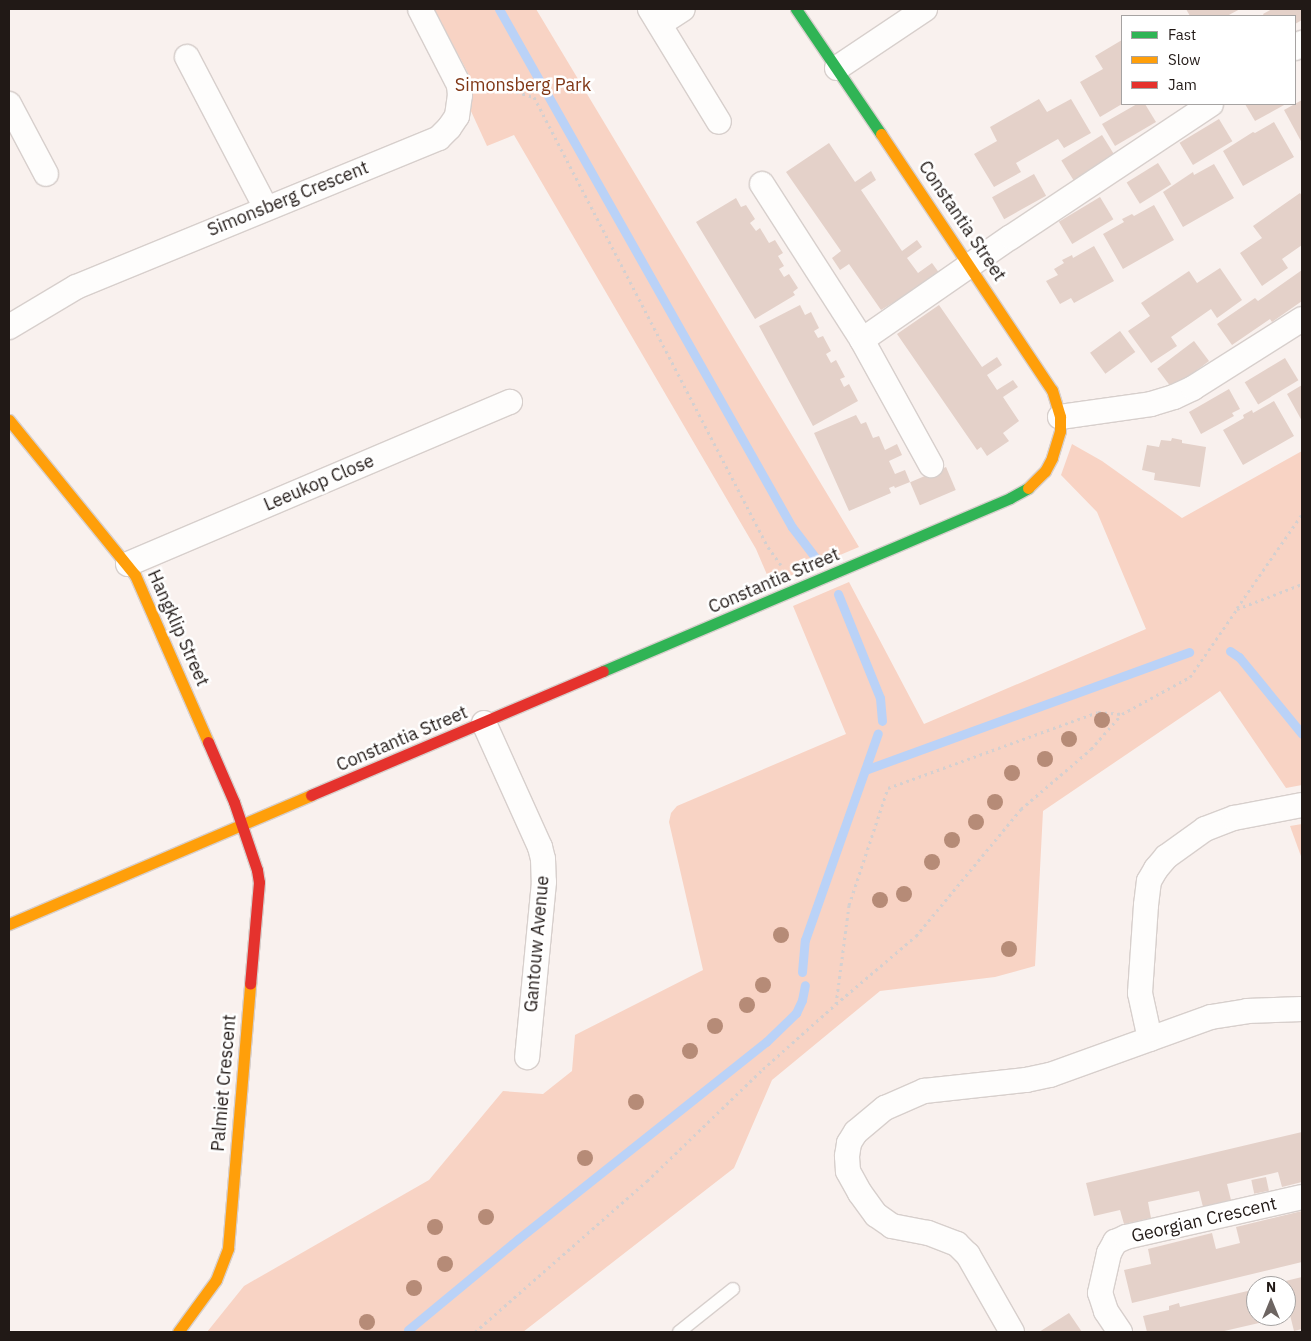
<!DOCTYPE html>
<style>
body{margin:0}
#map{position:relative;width:1311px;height:1341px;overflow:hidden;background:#f9f1ee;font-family:"IBM Plex Sans",sans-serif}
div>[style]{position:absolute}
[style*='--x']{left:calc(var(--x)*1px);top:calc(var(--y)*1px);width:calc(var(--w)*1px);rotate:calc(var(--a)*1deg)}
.green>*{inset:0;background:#f8d3c4}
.stream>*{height:9px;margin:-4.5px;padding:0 4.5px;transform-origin:4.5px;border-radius:4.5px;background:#bad2f7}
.building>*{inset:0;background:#e4d1c9;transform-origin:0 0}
.path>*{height:3px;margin-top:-1.5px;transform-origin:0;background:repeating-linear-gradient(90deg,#d4d0d0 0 2.5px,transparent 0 6.5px)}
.roads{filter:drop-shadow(1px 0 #d7cfcc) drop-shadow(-1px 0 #d7cfcc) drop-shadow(0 1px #d7cfcc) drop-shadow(0 -1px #d7cfcc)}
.lane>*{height:12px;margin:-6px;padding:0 6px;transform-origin:6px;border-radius:6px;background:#fefdfc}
.street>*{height:24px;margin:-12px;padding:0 12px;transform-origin:12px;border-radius:12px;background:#fefdfc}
.fast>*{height:11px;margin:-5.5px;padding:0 5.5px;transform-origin:5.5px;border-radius:5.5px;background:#30b455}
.slow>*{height:11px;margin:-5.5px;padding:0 5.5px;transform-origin:5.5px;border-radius:5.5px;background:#ff9f0a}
.jam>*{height:11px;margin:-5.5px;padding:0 5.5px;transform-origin:5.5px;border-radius:5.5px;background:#e5322d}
.trees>*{width:16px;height:16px;margin:-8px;border-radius:50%;background:#b68b77}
span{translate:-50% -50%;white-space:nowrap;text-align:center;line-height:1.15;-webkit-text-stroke:5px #fff;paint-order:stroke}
.park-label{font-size:18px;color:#803716}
.street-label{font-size:18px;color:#211916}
.frame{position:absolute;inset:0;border:10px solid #211916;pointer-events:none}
.legend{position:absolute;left:1121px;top:15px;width:175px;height:90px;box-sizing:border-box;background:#fff;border:1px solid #a6a3a2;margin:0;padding:6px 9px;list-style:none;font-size:15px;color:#211916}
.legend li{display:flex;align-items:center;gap:10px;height:25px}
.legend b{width:25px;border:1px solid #a6a3a2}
.north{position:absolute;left:1246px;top:1276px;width:50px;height:50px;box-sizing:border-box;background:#fff;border:1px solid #a6a3a2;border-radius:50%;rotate:0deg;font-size:14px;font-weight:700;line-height:20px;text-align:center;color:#211916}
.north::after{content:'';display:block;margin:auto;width:18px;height:22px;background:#6d6562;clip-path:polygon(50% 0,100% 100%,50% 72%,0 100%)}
</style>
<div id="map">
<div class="green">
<div style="clip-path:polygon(434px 9px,536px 9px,859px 547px,771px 584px,756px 549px,514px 135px,487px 146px,470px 109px,473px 88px,470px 77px)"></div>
<div style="clip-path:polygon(1072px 444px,1102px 461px,1182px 518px,1302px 451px,1302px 785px,1286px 788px,1220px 691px,1043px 811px,1035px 966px,995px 977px,880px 991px,772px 1080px,734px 1168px,523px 1332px,207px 1332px,244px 1286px,429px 1180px,503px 1091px,543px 1094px,572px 1071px,575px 1035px,703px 970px,669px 822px,671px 813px,677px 806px,846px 734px,793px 606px,849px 582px,924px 724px,1146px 629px,1097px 512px,1061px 475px)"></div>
<div style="clip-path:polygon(1302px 824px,1302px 859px,1290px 826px)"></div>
</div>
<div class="stream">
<div style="--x:499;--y:9;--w:595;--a:60.51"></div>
<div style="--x:792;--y:527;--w:43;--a:52.6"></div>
<div style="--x:838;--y:594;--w:112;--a:68"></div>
<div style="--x:880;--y:698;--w:23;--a:85"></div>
<div style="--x:1230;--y:651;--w:11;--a:34"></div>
<div style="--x:1239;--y:657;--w:99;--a:50.7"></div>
<div style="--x:865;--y:770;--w:345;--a:-20"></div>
<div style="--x:802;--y:972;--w:32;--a:-85"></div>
<div style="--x:805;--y:940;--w:219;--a:-70.6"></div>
<div style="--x:408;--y:1330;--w:143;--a:-39.6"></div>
<div style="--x:518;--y:1239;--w:317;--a:-38.5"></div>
<div style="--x:766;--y:1042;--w:42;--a:-44"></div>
<div style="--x:796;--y:1013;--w:14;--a:-65"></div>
<div style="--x:802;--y:1000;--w:15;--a:-79"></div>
</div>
<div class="building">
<div style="clip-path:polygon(1186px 9px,1240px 9px,1227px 16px,1190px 16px)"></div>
<div style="clip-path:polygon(1272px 9px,1302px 9px,1302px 20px,1295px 24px,1295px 16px,1264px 16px,1263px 14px)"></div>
<div style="clip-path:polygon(1122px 40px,1122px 104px,1100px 117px,1080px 82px,1103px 69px,1095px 56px)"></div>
<div style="clip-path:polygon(1039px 99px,1047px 112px,1071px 99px,1091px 133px,1064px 148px,1058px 139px,1016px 163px,1021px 172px,994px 187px,974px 154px,997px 141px,990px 127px)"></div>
<div style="clip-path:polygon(1302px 100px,1302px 143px,1284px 110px)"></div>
<div style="clip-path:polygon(1137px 104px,1145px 104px,1156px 122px,1115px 146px,1102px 124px)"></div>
<div style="clip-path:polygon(1245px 104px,1286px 104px,1255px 121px)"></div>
<div style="left:1219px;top:119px;width:26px;height:46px;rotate:59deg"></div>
<div style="clip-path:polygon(1274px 122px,1294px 157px,1243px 186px,1223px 151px,1253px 132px,1255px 133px)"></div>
<div style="left:1102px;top:135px;width:25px;height:48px;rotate:58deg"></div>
<div style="clip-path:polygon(829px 143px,855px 182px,871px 171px,876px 180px,861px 190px,902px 251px,917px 240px,922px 247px,907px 258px,918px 273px,932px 263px,945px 281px,903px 310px,896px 301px,881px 310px,849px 264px,840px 270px,832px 258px,841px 251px,786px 172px)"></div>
<div style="left:1158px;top:163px;width:25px;height:37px;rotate:58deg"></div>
<div style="clip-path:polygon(1214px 164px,1234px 198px,1183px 227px,1163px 192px,1193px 172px,1194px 175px)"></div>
<div style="left:1034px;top:174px;width:25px;height:48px;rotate:61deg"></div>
<div style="clip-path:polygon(1300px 193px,1302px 196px,1302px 245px,1282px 259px,1288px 268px,1262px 286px,1240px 253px,1262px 238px,1253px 226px)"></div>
<div style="left:1100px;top:197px;width:26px;height:48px;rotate:59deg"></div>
<div style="clip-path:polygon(736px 198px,741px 207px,746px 205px,755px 219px,750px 223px,756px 231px,760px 228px,769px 243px,775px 240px,783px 253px,778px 256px,784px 266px,779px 269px,784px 277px,789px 274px,798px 288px,793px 292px,795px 295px,755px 319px,696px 222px)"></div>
<div style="clip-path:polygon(1154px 205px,1174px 240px,1123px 269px,1103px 234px,1124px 222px,1122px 219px,1132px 214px,1134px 216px)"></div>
<div style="clip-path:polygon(1094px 246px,1114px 281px,1074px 303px,1071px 298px,1060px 304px,1046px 281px,1058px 275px,1054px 269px,1064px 263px,1062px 260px,1072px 255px,1073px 258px)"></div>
<div style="clip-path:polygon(1220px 268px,1242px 300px,1217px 318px,1211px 309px,1171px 337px,1177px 346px,1151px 363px,1128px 331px,1150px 316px,1141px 303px,1189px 271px,1197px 283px)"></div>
<div style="clip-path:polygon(1302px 270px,1302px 301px,1272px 322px,1270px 319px,1232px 345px,1217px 324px,1255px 298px,1258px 301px)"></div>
<div style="clip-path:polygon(800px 305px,805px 315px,811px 312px,819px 328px,814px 331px,818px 338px,823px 336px,831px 351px,826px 354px,831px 363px,836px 360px,845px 377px,840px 379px,844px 387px,849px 384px,858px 401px,813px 426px,759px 326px)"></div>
<div style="clip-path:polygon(939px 305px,982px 367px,997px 357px,1002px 365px,987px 375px,997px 390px,1013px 380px,1018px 387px,1003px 397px,1019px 421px,1003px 433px,1009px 441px,987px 456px,981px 447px,977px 450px,897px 334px)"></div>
<div style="left:1120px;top:331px;width:26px;height:37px;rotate:54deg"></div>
<div style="left:1194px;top:341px;width:25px;height:46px;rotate:53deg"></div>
<div style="left:1285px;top:358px;width:26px;height:47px;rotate:59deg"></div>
<div style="clip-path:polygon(1302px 385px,1302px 421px,1287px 394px)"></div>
<div style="clip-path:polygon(1229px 389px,1240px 409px,1232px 413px,1234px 416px,1201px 434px,1189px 412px)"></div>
<div style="clip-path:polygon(1274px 401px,1294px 436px,1243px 465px,1223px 430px,1244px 418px,1243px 415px,1252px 410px,1253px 413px)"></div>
<div style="clip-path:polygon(856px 415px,861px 424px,866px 422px,873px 438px,879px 436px,885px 450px,897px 444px,902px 455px,889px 461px,895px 474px,905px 470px,910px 482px,895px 488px,894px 486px,889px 488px,891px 493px,849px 511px,814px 433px)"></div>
<div style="clip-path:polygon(1172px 438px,1182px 440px,1182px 443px,1206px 447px,1200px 487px,1154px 480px,1155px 473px,1142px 470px,1147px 445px,1159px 447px,1161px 440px,1171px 441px)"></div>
<div style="left:946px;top:467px;width:25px;height:39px;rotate:67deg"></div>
<div style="clip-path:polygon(1302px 1132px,1302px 1182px,1282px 1187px,1278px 1172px,1227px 1184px,1231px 1200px,1203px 1207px,1199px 1191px,1148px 1202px,1151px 1218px,1124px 1224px,1120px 1210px,1094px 1216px,1086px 1183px)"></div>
<div style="left:1266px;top:1177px;width:14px;height:15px;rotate:78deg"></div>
<div style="clip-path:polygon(1302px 1211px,1302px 1262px,1132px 1303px,1124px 1270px,1151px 1264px,1148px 1249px,1212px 1233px,1216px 1249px,1240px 1243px,1236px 1227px)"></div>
<div style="clip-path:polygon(1302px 1277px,1302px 1329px,1294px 1331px,1290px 1315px,1286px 1316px,1286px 1286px,1269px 1285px)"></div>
<div style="clip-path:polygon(1256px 1289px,1256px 1316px,1285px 1317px,1220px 1332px,1147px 1332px,1143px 1316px,1169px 1310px,1169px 1306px,1179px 1303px,1180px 1307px)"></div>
<div style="clip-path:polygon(1069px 1313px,1082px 1332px,1039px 1332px)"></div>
</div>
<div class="path">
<div style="--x:485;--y:83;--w:51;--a:15.9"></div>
<div style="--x:534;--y:97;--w:507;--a:62.53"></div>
<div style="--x:768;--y:547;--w:22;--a:54"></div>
<div style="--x:1237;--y:608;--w:114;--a:-55.3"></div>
<div style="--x:836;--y:1004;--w:105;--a:-40.4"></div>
<div style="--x:916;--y:936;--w:165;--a:-50.4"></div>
<div style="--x:1021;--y:809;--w:92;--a:-40.6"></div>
<div style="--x:1091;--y:749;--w:45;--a:-48.6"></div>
<div style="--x:475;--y:1332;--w:229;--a:-41.3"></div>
<div style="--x:647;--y:1181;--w:161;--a:-44"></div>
<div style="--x:763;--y:1069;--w:98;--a:-41.7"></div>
<div style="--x:836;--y:1004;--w:100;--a:-82.5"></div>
<div style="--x:849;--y:905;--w:123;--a:-71.6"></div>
<div style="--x:888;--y:788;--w:223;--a:-19.9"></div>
<div style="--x:1098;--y:712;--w:24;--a:5"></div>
<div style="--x:1122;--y:714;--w:77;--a:-28.6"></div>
<div style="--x:1190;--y:677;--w:83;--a:-55.3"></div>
<div style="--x:1237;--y:609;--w:70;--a:-21"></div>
</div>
<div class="roads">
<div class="lane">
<div style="--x:679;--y:1332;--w:69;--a:-38.5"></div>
</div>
<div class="street">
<div style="--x:650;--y:9;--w:132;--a:58.6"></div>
<div style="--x:660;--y:24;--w:27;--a:-33"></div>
<div style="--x:1295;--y:48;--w:9;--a:-36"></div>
<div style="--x:187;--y:57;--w:170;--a:62.4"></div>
<div style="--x:837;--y:68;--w:106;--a:-33.8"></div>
<div style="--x:9;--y:104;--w:79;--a:62.1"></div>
<div style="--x:762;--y:184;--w:185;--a:57.3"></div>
<div style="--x:862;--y:340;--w:143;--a:61.1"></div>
<div style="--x:9;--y:327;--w:78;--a:-30.8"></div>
<div style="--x:76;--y:287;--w:392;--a:-22.3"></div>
<div style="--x:439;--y:138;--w:14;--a:-45"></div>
<div style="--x:449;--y:128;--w:14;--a:-56"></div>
<div style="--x:457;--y:116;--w:21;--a:-82"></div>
<div style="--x:460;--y:95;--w:10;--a:-96"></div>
<div style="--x:459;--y:85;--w:85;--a:-117.2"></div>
<div style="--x:862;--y:340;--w:181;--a:-34.7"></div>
<div style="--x:1011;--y:237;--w:240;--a:-33.6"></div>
<div style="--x:1060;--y:417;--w:92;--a:-8.1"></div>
<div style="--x:1151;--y:404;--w:24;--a:-17"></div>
<div style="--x:1174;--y:397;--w:21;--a:-25"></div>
<div style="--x:1193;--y:388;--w:129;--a:-32.3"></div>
<div style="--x:128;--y:564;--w:415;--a:-23"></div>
<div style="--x:484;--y:723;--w:136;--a:65.7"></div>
<div style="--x:540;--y:847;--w:12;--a:76"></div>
<div style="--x:543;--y:859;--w:23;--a:88"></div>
<div style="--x:544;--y:882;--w:176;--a:95.5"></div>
<div style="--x:1150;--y:1039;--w:47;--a:-102.3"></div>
<div style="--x:1140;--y:993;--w:88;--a:-86.1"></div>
<div style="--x:1146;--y:905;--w:24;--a:-83"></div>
<div style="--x:1149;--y:881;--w:14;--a:-60"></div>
<div style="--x:1156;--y:869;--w:16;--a:-50"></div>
<div style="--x:1166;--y:857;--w:48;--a:-35.7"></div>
<div style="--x:1205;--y:829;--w:31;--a:-21"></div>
<div style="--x:1234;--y:818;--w:69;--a:-10.8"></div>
<div style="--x:1012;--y:1332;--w:89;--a:-119.7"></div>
<div style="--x:968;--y:1255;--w:16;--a:-135"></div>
<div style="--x:957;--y:1244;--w:31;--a:-159"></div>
<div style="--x:928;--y:1233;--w:37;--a:-169"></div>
<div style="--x:892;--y:1226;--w:19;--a:-145"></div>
<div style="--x:876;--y:1215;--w:27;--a:-126"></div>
<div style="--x:860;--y:1193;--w:25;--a:-119"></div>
<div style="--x:848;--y:1171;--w:15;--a:-94"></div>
<div style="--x:847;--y:1156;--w:13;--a:-81"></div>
<div style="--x:849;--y:1143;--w:13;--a:-58"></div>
<div style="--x:856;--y:1132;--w:38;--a:-40"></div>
<div style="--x:885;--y:1108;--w:43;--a:-23.6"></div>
<div style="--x:924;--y:1091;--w:103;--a:-6.2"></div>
<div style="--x:1026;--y:1080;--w:25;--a:-12"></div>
<div style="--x:1050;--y:1075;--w:171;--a:-19.8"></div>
<div style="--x:1211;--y:1017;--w:36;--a:-9"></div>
<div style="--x:1247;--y:1011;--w:55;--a:-2.1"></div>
<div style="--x:1120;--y:1332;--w:25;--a:-124"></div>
<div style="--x:1106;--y:1311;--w:19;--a:-108"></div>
<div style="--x:1100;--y:1293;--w:41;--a:-77.3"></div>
<div style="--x:1109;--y:1253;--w:13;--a:-61"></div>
<div style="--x:1115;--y:1242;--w:12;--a:-24"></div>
<div style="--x:1126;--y:1237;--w:180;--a:-12.8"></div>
</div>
<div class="fast">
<div style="--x:796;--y:9;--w:151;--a:55.8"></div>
<div style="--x:603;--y:671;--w:442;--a:-23"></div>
<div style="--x:1010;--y:498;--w:21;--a:-29"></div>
</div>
<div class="slow">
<div style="--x:881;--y:134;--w:308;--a:56.3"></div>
<div style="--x:1052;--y:390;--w:28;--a:73"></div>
<div style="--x:1060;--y:417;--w:14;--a:90"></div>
<div style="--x:1060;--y:431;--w:28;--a:107"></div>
<div style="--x:1052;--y:458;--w:15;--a:118"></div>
<div style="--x:1045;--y:471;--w:24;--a:135"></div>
<div style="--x:9;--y:420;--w:200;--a:50.9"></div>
<div style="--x:135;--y:575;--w:182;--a:66.4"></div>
<div style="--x:9;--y:924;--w:328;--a:-23.1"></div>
<div style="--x:178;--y:1332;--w:64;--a:-53.8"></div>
<div style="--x:216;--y:1280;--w:34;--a:-69"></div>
<div style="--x:228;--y:1248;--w:265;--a:-85.2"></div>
</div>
<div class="jam">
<div style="--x:208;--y:742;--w:65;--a:66.6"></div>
<div style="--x:234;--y:802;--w:72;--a:71.3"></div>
<div style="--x:257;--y:870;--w:12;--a:81"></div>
<div style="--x:259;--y:882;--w:102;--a:95"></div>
<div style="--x:311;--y:795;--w:317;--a:-23"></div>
</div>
</div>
<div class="trees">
<div style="left:1102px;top:720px"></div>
<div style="left:1069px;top:739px"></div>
<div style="left:1045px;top:759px"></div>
<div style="left:1012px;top:773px"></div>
<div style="left:995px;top:802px"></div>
<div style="left:976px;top:822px"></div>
<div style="left:952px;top:840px"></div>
<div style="left:932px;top:862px"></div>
<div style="left:904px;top:894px"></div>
<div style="left:880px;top:900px"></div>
<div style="left:781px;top:935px"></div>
<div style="left:1009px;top:949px"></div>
<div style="left:763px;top:985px"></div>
<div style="left:747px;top:1005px"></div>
<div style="left:715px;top:1026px"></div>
<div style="left:690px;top:1051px"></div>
<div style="left:636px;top:1102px"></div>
<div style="left:585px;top:1158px"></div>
<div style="left:486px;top:1217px"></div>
<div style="left:435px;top:1227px"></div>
<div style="left:445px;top:1264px"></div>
<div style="left:414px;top:1288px"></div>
<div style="left:367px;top:1322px"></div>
</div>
<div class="park-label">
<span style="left:523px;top:85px">Simonsberg Park</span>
</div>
<div class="street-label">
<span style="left:288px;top:199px;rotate:-22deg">Simonsberg Crescent</span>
<span style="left:962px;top:221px;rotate:56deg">Constantia Street</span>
<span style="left:319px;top:483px;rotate:-23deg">Leeukop Close</span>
<span style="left:774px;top:581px;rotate:-23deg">Constantia Street</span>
<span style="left:178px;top:628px;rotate:66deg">Hangklip Street</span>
<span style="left:402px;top:739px;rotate:-23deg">Constantia Street</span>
<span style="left:537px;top:944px;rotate:-85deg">Gantouw Avenue</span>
<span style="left:224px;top:1083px;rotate:-85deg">Palmiet Crescent</span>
<span style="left:1204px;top:1220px;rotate:-13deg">Georgian Crescent</span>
</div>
<div class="frame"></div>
<ul class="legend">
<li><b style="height:6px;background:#30b455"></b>Fast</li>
<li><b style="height:6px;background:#ff9f0a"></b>Slow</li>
<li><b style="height:6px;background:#e5322d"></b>Jam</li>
</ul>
<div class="north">N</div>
</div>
